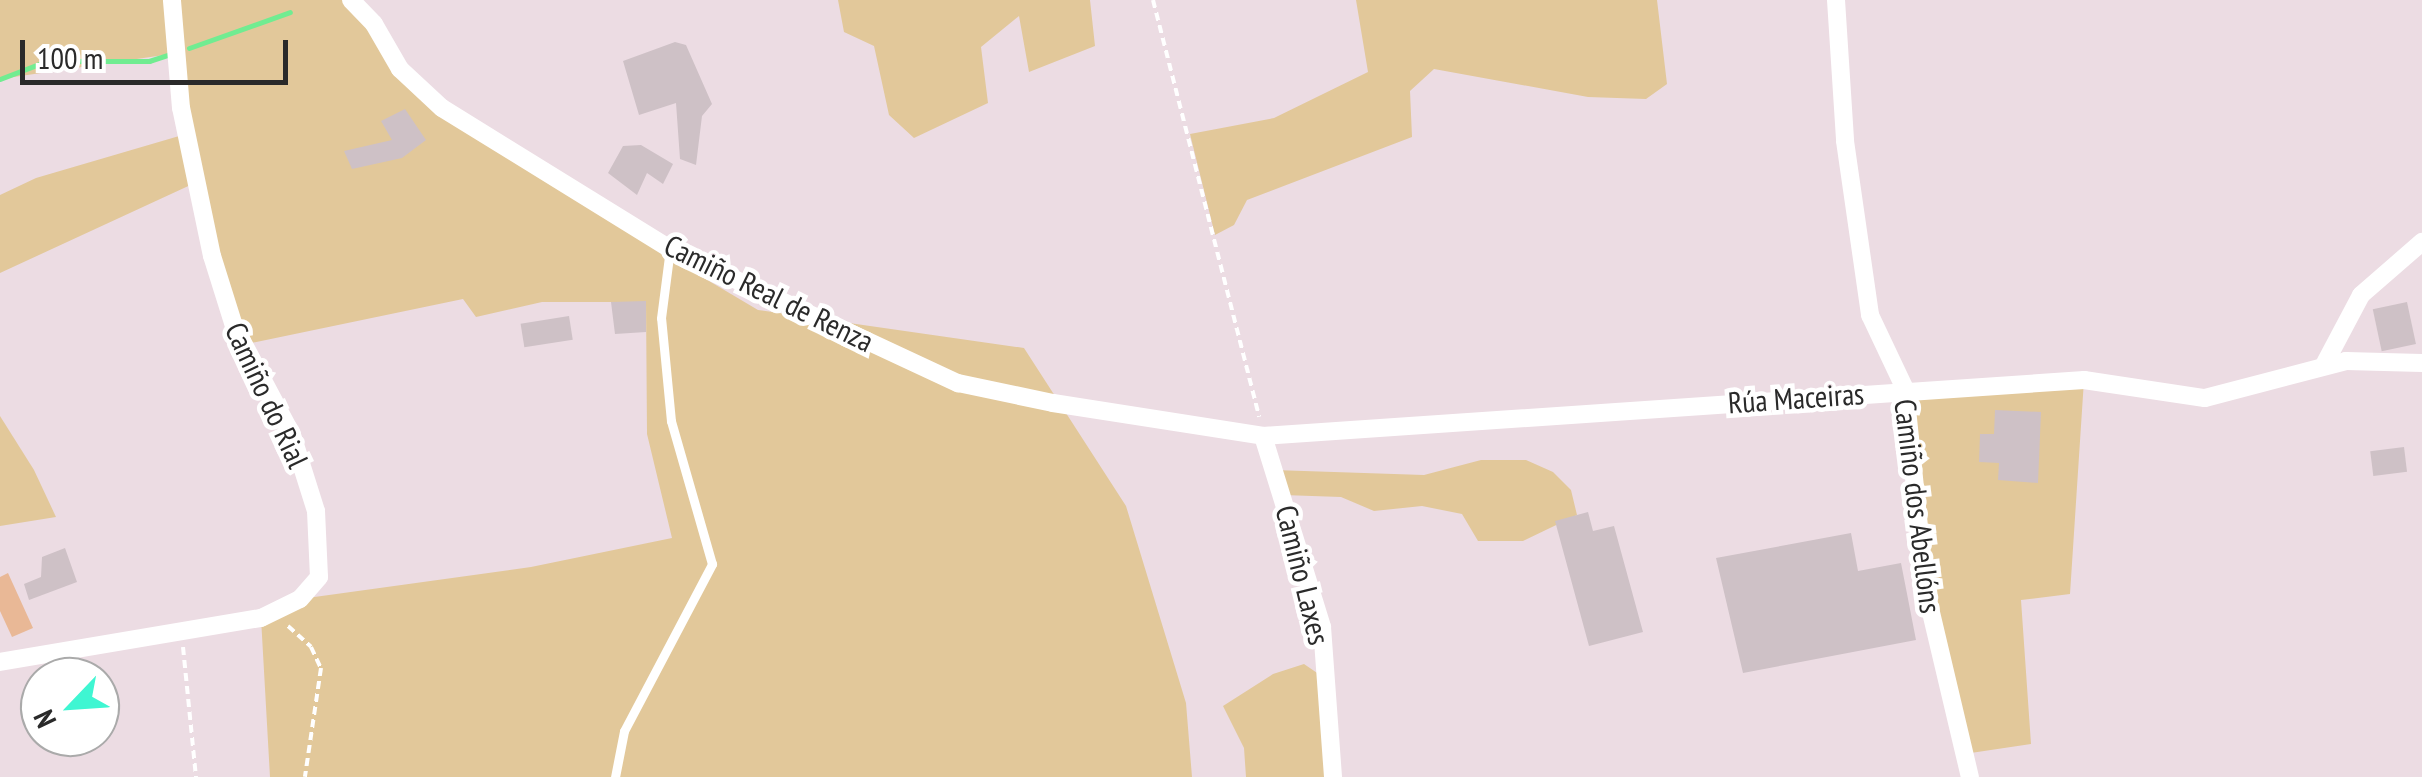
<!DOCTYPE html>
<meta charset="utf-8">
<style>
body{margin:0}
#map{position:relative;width:2422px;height:777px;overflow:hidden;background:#ecdce3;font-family:"PT Sans Narrow",sans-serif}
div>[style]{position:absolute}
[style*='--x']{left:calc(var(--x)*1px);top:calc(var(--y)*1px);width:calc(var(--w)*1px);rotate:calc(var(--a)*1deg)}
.green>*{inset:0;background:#e2c89a}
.pitch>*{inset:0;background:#e9b896}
.stream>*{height:5px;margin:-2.5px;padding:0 2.5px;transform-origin:2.5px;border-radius:2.5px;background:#71ec91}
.building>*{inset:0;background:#cec1c6;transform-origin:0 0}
.path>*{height:4px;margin-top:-2px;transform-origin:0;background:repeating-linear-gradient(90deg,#fff 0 8px,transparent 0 13px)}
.service>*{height:9px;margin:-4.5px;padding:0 4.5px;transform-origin:4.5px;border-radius:4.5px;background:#fff}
.minor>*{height:18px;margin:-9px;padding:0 9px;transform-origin:9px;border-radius:9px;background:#fff}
span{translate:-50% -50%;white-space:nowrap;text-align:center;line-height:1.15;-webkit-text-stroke:9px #fff;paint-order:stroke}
.street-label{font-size:30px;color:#2a2a2a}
.north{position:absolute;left:20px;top:657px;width:100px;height:100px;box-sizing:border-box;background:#fff;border:2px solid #aaa;border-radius:50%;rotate:245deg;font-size:28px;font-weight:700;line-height:40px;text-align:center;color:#2a2a2a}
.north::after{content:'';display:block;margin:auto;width:35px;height:45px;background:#3ff6d2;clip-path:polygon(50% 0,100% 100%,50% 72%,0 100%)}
.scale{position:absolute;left:20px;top:40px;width:268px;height:45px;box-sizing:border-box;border:5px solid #2a2a2a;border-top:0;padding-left:12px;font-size:30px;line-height:35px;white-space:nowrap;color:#2a2a2a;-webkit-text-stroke:8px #fff;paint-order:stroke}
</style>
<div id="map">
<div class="green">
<div style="clip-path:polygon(0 0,349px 0,396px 70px,650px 246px,758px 310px,1024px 348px,1126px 506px,1186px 703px,1192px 777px,270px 777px,261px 618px,300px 599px,531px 567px,672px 538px,647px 434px,646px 302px,542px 302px,476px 317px,463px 299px,251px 343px,249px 355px,197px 182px,0 273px,0 195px,36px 178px,186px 134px,171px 54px,0 79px)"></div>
<div style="clip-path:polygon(838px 0,1090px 0,1095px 46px,1029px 72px,1019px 16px,981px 47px,988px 103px,914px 138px,889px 115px,874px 46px,844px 32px)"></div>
<div style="clip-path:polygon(1356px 0,1657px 0,1667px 84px,1646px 99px,1588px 97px,1434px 69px,1410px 91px,1412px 137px,1247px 200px,1234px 225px,1215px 235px,1190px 134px,1274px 118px,1368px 72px)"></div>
<div style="clip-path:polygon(2084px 380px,2070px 594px,2021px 600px,2031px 744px,1964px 754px,1925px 587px,1905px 389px)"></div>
<div style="clip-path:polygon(0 416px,34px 470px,56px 517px,0 526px)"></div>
<div style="clip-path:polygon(1481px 460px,1526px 460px,1553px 472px,1571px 490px,1577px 515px,1523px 541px,1478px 541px,1462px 514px,1422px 506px,1374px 511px,1341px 497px,1283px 495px,1274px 470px,1424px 475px)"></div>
<div style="clip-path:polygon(1304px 664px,1326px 679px,1332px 777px,1246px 777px,1244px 748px,1223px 706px,1273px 674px)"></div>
</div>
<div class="pitch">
<div style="clip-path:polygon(8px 573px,33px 628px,12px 637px,0 611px,0 577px)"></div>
</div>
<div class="stream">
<div style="--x:189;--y:48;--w:107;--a:-19.6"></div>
<div style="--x:0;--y:79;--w:50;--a:-21"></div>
<div style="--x:47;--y:61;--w:102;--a:0"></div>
<div style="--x:149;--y:61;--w:23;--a:-18"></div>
</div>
<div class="building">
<div style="clip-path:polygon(675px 42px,686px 45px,712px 104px,702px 116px,696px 165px,680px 159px,676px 103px,639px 115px,623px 61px)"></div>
<div style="clip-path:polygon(405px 109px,426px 140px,402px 158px,352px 169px,344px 151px,392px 140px,381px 121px)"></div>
<div style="clip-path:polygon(641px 145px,673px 164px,663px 184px,647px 173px,637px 195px,608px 173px,623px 146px)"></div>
<div style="clip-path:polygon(646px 301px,646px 332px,615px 334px,611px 302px)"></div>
<div style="left:2407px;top:302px;width:43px;height:35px;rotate:78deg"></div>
<div style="left:569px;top:316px;width:24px;height:49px;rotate:81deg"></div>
<div style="clip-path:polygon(1995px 410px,2041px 412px,2038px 483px,1998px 480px,1999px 463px,1979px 462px,1980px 434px,1994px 434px)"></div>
<div style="left:2404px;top:447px;width:25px;height:34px;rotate:83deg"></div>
<div style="clip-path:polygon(1588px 512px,1593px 531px,1614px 526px,1643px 632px,1589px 646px,1555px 521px)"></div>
<div style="clip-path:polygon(1851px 533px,1858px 571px,1901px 563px,1916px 640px,1743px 673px,1716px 558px)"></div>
<div style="clip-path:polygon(65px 548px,77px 582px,29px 600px,24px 584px,41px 577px,42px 557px)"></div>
</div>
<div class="path">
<div style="--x:1153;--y:0;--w:430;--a:75.7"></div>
<div style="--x:288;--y:626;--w:31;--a:42"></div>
<div style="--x:311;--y:647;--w:23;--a:65"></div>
<div style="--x:321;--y:668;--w:110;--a:98.4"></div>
<div style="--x:183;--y:647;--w:131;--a:84.3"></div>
</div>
<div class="service">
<div style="--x:615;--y:777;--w:47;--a:-78.9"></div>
<div style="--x:624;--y:731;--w:189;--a:-62.2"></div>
<div style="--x:712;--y:564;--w:149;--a:-106"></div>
<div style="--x:671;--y:421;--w:103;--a:-95.5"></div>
<div style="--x:661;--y:318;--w:70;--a:-82.6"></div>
</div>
<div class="minor">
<div style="--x:351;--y:0;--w:33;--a:46"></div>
<div style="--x:374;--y:24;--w:52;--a:60"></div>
<div style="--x:400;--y:69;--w:57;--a:42.9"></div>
<div style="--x:442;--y:108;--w:268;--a:31.7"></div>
<div style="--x:670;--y:249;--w:318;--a:25"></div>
<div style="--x:958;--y:383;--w:97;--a:11.9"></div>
<div style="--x:1053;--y:403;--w:213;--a:8.9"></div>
<div style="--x:1263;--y:436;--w:823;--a:-3.9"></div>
<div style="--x:2084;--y:380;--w:122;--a:8.5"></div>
<div style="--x:2205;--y:398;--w:146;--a:-14.7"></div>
<div style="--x:2346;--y:361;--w:76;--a:1.5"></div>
<div style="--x:1836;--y:0;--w:141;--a:86.3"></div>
<div style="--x:1845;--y:141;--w:176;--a:81.8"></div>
<div style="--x:1870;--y:315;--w:82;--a:64.7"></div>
<div style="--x:1905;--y:389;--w:199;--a:84.2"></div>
<div style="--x:1925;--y:587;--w:195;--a:76.7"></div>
<div style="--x:2324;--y:365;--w:79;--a:-62.1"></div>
<div style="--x:2361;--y:295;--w:81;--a:-41"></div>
<div style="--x:1263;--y:436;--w:200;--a:72.8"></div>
<div style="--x:1322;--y:627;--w:150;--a:85.8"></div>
<div style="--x:0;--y:662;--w:265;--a:-9.6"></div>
<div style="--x:261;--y:618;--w:43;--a:-26"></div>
<div style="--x:300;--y:599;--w:29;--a:-49"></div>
<div style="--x:319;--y:577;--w:66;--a:-92.6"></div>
<div style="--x:316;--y:511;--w:80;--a:-107.5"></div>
<div style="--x:292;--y:435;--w:123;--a:-118"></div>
<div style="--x:234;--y:326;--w:73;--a:-107.4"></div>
<div style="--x:212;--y:256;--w:151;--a:-101.8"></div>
<div style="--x:181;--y:108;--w:108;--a:-94.8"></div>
</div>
<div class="street-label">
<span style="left:769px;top:293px;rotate:26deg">Camiño Real de Renza</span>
<span style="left:267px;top:395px;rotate:65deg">Camiño do Rial</span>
<span style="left:1796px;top:398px;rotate:-4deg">Rúa Maceiras</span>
<span style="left:1918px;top:506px;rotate:83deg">Camiño dos Abellóns</span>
<span style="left:1303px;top:575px;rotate:76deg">Camiño Laxes</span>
</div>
<div class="north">N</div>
<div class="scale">100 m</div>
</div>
